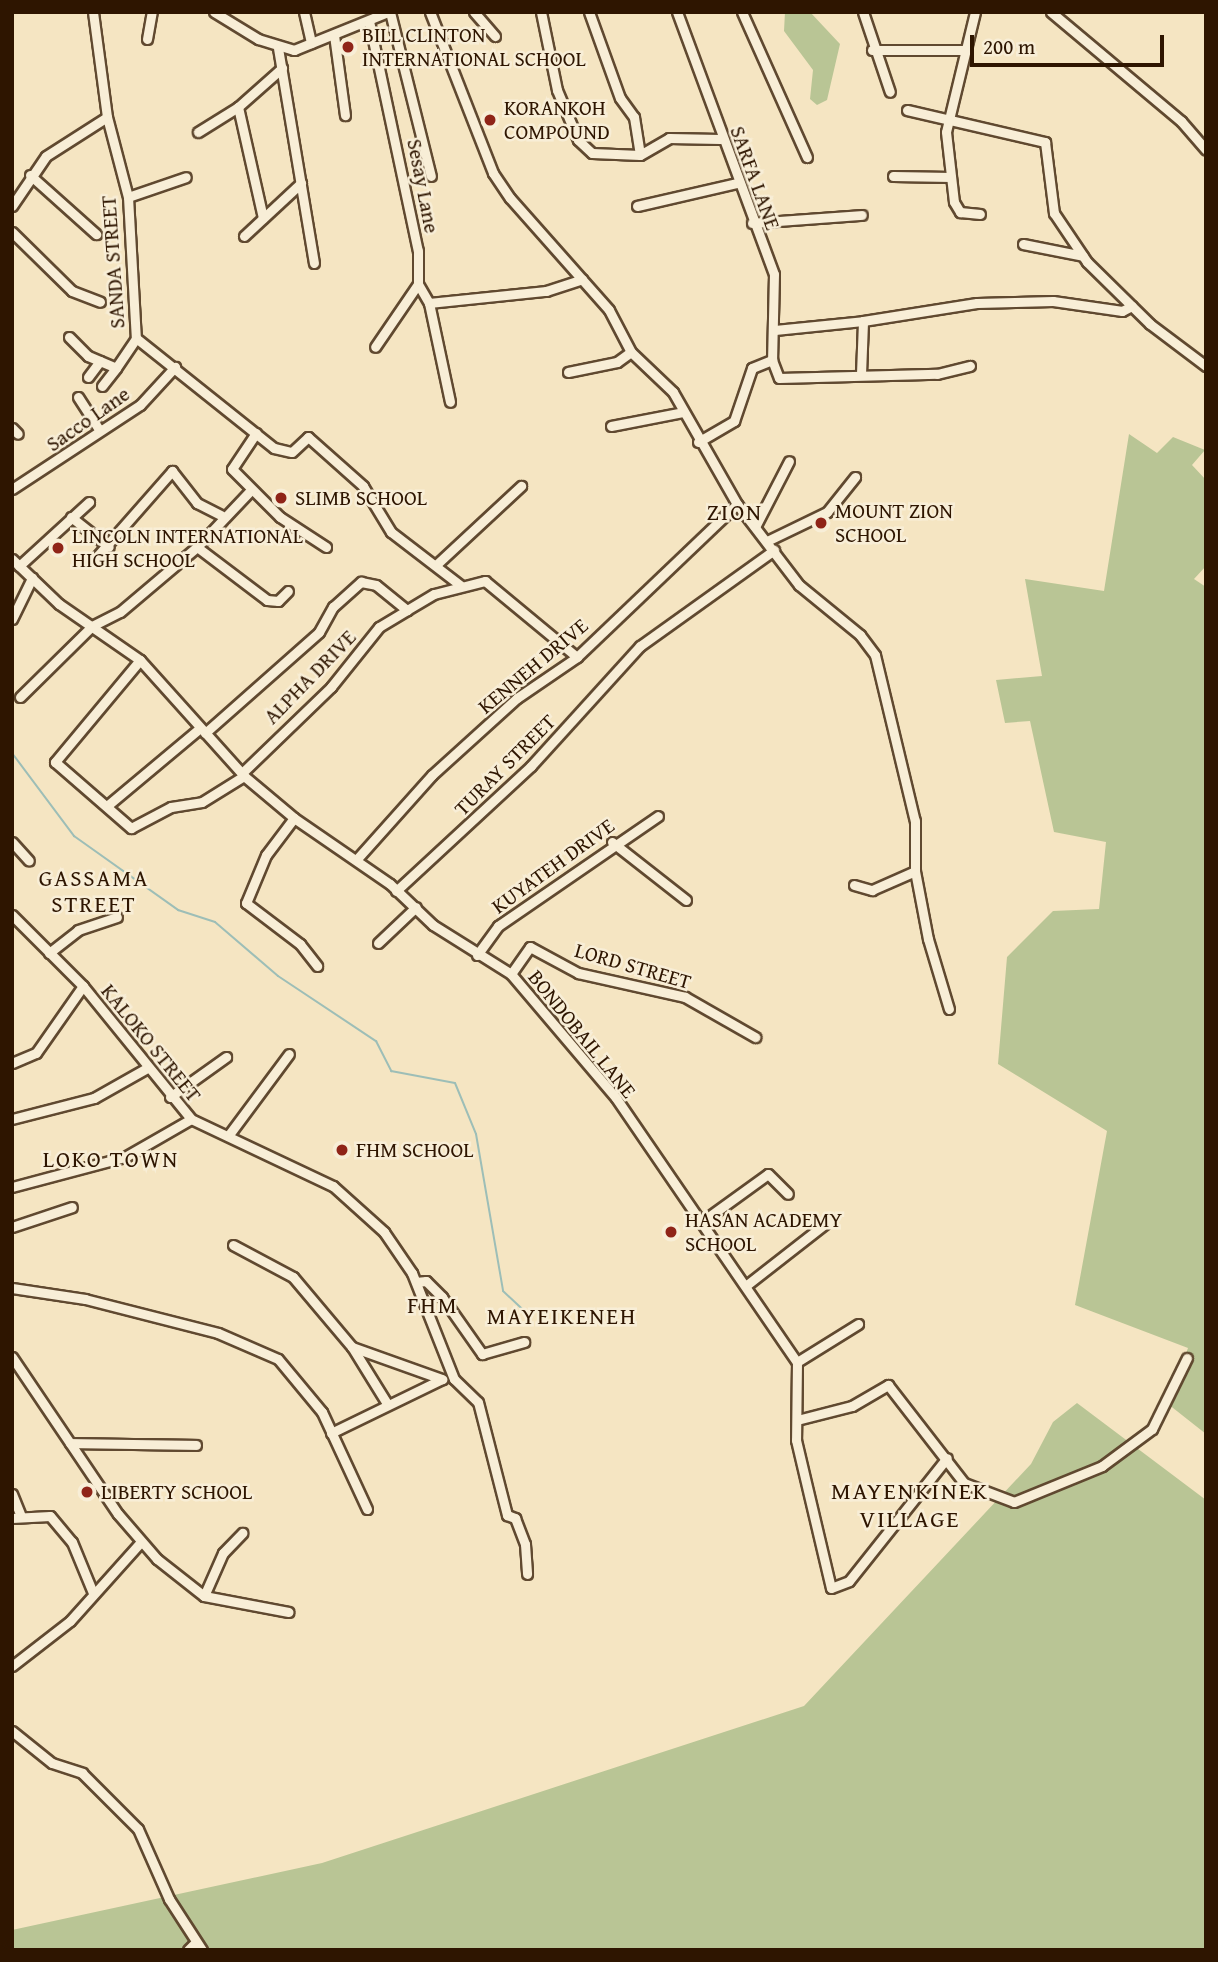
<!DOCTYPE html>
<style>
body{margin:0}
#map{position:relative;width:1218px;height:1962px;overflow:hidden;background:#f5e5c2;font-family:"Gentium Book Plus",serif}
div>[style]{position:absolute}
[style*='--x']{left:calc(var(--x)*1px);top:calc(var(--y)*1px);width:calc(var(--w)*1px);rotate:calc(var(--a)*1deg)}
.green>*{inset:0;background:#b9c595}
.stream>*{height:2px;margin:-1px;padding:0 1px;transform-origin:1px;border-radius:1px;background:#9dbeb7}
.roads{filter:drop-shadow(2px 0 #604930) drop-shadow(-2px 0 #604930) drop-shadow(0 2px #604930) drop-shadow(0 -2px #604930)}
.minor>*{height:9px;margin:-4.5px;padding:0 4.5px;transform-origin:4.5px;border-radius:4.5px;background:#f8eed7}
.dots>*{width:19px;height:19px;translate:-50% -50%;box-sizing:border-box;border:4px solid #f8eed7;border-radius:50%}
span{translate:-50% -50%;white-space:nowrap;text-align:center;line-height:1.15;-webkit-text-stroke:5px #f8eed7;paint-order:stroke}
.poi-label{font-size:21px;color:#2e1500}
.left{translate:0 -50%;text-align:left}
.street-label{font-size:21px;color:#2e1500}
.neighbourhood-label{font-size:23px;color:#2e1500;letter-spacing:2px}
.quarter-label{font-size:24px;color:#2e1500;letter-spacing:2px}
.frame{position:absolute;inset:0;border:14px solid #2e1500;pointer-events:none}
.scale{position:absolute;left:970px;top:35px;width:194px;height:32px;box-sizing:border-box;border:4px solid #2e1500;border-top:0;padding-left:9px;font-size:21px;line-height:24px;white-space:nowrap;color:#2e1500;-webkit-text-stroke:5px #f8eed7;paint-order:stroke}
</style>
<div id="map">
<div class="green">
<div style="clip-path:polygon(785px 12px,810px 12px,840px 44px,827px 100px,817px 105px,810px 99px,813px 70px,784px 31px)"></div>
<div style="clip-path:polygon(1129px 434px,1157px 453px,1173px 437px,1205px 450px,1192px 465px,1206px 480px,1206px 566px,1194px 579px,1206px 587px,1206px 1434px,1168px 1404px,1188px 1348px,1075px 1305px,1107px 1131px,998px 1064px,1007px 957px,1053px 911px,1099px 909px,1106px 842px,1054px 832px,1030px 721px,1005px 723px,996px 680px,1042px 676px,1025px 579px,1104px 591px)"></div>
<div style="clip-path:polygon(1077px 1403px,1206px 1500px,1206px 1950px,12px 1950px,12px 1930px,322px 1863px,804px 1706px,1031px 1464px,1053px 1422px)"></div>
</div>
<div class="stream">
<div style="--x:12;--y:753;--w:104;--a:53.2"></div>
<div style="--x:74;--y:836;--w:128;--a:35.4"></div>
<div style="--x:178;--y:910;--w:39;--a:18"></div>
<div style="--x:215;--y:922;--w:83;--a:40.6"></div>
<div style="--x:278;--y:976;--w:118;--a:33.6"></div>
<div style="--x:376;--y:1041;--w:34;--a:63"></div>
<div style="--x:391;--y:1071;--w:65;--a:10.6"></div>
<div style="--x:455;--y:1083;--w:55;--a:67.6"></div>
<div style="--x:476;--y:1134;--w:159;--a:80.2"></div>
<div style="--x:503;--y:1291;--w:34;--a:43"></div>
</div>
<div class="roads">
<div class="minor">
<div style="--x:93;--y:12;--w:106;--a:82.4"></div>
<div style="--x:107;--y:117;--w:83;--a:75.3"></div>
<div style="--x:128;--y:197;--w:141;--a:86.8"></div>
<div style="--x:136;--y:338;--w:176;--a:38.6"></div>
<div style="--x:274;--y:448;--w:18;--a:13"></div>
<div style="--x:292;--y:452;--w:22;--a:-43"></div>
<div style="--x:308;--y:437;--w:74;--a:41.7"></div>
<div style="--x:363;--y:486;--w:54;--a:58.7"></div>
<div style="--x:391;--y:532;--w:87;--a:37.5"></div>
<div style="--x:214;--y:12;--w:52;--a:31.5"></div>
<div style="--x:258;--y:39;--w:38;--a:17"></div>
<div style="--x:294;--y:50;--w:101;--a:-22"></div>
<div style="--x:304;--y:12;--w:32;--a:77"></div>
<div style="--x:390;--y:12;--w:169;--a:76"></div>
<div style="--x:430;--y:12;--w:173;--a:68.6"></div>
<div style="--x:493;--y:173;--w:30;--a:56"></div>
<div style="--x:510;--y:198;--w:149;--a:48.5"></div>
<div style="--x:609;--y:310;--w:47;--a:62.4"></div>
<div style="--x:631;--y:352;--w:58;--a:43.6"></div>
<div style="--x:673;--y:392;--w:129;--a:60.3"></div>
<div style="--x:737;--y:504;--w:102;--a:52.6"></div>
<div style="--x:799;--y:585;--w:79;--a:39.3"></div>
<div style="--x:860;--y:635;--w:25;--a:53"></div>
<div style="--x:875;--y:655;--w:171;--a:76.5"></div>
<div style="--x:915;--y:821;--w:50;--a:90"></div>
<div style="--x:915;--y:871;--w:69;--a:79.2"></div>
<div style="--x:928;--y:939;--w:73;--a:73.3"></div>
<div style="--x:474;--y:12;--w:32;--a:49"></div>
<div style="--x:541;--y:12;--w:80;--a:78.4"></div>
<div style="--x:557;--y:90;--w:54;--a:67.2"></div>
<div style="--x:578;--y:140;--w:19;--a:43"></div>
<div style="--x:592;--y:153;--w:48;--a:2.4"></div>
<div style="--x:640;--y:155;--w:34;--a:-30"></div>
<div style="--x:669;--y:138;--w:51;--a:1.1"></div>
<div style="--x:589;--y:12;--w:91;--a:70.2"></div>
<div style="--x:620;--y:98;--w:24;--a:54"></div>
<div style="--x:634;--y:117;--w:38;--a:81"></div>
<div style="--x:677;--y:12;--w:279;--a:69.7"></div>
<div style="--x:774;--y:274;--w:86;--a:91.3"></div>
<div style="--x:772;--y:360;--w:19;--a:69"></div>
<div style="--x:779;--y:378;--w:158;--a:-1.5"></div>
<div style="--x:937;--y:374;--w:34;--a:-14"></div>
<div style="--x:742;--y:12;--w:159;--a:65.9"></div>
<div style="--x:863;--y:12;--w:84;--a:71.4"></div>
<div style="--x:975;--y:12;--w:123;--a:103.6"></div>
<div style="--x:946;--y:132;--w:70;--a:83.5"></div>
<div style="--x:954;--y:202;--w:12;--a:59"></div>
<div style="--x:960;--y:212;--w:20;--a:6"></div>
<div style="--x:1051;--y:12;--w:170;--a:40"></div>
<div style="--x:1181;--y:121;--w:38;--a:49"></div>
<div style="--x:369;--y:21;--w:235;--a:78"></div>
<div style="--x:418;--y:251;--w:33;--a:90"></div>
<div style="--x:418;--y:284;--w:76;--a:124.3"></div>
<div style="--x:334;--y:35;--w:81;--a:82.2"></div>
<div style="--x:147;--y:39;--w:27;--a:-80"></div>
<div style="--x:278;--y:48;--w:218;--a:80.5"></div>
<div style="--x:872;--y:50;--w:93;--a:0"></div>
<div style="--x:907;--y:110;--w:142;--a:13.1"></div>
<div style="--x:1045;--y:142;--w:72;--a:82.8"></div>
<div style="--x:1054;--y:213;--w:59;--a:56"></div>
<div style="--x:1087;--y:262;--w:88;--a:44.5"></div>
<div style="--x:1150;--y:324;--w:70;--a:36.9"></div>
<div style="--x:198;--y:132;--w:47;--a:-32"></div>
<div style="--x:30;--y:175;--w:89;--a:41.8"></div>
<div style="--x:893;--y:176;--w:58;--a:1"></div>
<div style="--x:128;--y:197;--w:61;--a:-19"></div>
<div style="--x:12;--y:206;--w:60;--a:-55.8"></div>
<div style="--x:46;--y:156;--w:72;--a:-32.6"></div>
<div style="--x:637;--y:206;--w:103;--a:-13"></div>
<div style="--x:263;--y:218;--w:114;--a:-102.7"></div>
<div style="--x:238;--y:107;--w:59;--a:-41.6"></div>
<div style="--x:752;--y:223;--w:110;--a:-4.2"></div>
<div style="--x:12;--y:232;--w:84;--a:44.5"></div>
<div style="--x:72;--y:291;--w:30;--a:21"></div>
<div style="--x:244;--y:236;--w:78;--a:-42.9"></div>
<div style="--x:1023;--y:244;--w:61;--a:11.3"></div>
<div style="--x:418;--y:284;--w:22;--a:60"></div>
<div style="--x:429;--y:303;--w:118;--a:-5.9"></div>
<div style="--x:546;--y:291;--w:38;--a:-18"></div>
<div style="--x:429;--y:303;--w:101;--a:78"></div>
<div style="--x:775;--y:330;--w:88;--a:-5.8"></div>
<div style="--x:69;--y:337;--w:27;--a:45"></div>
<div style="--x:88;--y:356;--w:30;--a:23"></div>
<div style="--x:116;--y:368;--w:36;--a:-56"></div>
<div style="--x:568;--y:372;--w:50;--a:-11.5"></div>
<div style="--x:617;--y:362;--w:17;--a:-36"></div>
<div style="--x:861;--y:374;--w:53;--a:-87.8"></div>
<div style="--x:863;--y:321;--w:115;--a:-9"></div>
<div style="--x:977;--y:303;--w:76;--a:-1.5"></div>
<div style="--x:1053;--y:301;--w:70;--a:8.2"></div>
<div style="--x:1122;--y:311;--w:11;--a:-27"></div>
<div style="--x:88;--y:377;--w:20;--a:-53"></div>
<div style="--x:102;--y:386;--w:23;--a:-52"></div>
<div style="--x:78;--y:397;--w:40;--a:57.1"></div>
<div style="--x:611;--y:426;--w:73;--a:-11"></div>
<div style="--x:12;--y:428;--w:8;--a:45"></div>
<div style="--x:256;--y:433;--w:43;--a:123.7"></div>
<div style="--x:232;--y:469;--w:68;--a:45"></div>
<div style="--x:280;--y:517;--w:55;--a:33.1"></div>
<div style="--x:698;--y:442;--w:42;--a:-30.3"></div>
<div style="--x:734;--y:421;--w:56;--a:-71.2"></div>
<div style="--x:752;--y:368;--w:22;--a:-22"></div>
<div style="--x:12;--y:489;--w:153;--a:-33.3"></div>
<div style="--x:140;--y:405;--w:52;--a:-47.4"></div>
<div style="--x:71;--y:517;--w:48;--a:38.3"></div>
<div style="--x:755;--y:527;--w:74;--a:-62.7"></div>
<div style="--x:767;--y:541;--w:67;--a:-25.8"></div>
<div style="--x:827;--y:512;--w:45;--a:-51.3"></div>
<div style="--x:197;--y:547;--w:88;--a:37.1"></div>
<div style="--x:267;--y:600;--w:11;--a:5"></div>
<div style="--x:278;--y:601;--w:14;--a:-45"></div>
<div style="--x:12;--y:559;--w:65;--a:43.8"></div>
<div style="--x:59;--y:604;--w:98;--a:34.7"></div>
<div style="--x:140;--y:660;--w:156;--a:48.1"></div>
<div style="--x:244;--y:776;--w:65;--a:40"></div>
<div style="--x:294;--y:818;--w:116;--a:34.5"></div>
<div style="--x:390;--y:884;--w:59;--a:43.6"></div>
<div style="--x:433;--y:925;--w:92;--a:32.1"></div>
<div style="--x:511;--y:974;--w:162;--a:49.7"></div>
<div style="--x:616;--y:1098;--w:320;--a:55.6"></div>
<div style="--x:797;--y:1362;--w:78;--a:90.7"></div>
<div style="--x:796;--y:1440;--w:152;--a:76.7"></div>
<div style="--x:831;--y:1588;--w:19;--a:-21"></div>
<div style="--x:849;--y:1581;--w:157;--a:-51.5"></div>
<div style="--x:93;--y:561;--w:120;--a:-48.7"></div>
<div style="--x:172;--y:471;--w:41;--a:52"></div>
<div style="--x:197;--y:503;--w:27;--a:27"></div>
<div style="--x:437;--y:564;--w:115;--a:-42.9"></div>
<div style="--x:19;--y:566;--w:95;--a:-42.4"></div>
<div style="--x:12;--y:619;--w:46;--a:-64"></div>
<div style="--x:140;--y:660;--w:133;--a:129.8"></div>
<div style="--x:55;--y:762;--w:101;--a:41"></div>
<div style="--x:131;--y:828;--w:45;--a:-27.7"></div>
<div style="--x:171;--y:807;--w:31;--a:-9"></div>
<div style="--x:202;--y:802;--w:49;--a:-31.8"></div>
<div style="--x:20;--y:697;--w:101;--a:-44.6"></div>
<div style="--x:92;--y:626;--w:31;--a:-27"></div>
<div style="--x:120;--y:612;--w:101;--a:-40.2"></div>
<div style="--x:197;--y:547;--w:77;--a:-46.6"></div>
<div style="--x:205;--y:733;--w:152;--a:-41.5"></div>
<div style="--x:319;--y:632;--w:29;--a:-61"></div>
<div style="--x:333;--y:607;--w:38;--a:-42"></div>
<div style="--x:361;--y:582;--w:15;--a:11"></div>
<div style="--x:376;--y:585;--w:40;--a:39"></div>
<div style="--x:407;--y:610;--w:31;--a:-31"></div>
<div style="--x:434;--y:594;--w:53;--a:-14.3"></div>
<div style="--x:485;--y:581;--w:119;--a:39.6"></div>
<div style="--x:242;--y:773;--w:124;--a:-44"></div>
<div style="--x:331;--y:687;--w:77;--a:-51.3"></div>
<div style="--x:379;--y:627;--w:33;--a:-31"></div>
<div style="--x:108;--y:805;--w:120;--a:-39.9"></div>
<div style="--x:294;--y:818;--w:46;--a:127.1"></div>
<div style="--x:266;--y:855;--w:52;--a:112.6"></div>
<div style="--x:246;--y:903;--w:68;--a:37.2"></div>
<div style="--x:300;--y:944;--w:28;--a:52"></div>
<div style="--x:12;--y:842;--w:25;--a:48"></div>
<div style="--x:612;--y:842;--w:94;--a:38.1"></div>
<div style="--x:356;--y:860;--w:114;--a:-48.2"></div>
<div style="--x:432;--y:775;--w:115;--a:-42.2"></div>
<div style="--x:517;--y:698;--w:73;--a:-34.3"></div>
<div style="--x:577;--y:657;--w:221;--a:-43.7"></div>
<div style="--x:854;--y:885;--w:19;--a:16"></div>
<div style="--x:872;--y:890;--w:47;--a:-23.8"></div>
<div style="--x:396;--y:891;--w:184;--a:-42.8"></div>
<div style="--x:531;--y:766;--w:162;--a:-47.8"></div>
<div style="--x:640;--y:646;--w:165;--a:-35.6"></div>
<div style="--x:12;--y:915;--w:100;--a:45"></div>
<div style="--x:83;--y:986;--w:171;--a:50.9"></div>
<div style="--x:191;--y:1119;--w:157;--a:25.3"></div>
<div style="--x:333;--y:1186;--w:69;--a:42"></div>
<div style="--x:384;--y:1232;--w:50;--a:55.7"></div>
<div style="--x:412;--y:1273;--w:114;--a:68.4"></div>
<div style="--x:454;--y:1379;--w:33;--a:44"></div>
<div style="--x:478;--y:1402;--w:117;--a:75.6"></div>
<div style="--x:507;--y:1515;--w:9;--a:21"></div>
<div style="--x:515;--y:1518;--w:28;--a:69"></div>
<div style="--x:525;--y:1544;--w:30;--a:86"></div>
<div style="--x:378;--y:943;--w:52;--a:-43.5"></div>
<div style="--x:49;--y:953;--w:37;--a:-38"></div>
<div style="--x:78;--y:930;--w:41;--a:-18.4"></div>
<div style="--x:477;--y:955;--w:36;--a:-54"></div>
<div style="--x:498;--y:926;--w:194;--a:-34.5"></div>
<div style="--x:511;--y:974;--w:33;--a:-55"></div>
<div style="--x:530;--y:947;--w:55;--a:28.4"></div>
<div style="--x:578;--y:973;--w:110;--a:12.6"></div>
<div style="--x:685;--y:997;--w:81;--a:29.7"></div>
<div style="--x:12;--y:1063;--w:26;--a:-23"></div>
<div style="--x:36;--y:1053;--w:82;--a:-55"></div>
<div style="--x:170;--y:1097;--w:69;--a:-35.5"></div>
<div style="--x:12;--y:1119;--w:85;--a:-14.4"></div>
<div style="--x:94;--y:1098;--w:61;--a:-29.5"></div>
<div style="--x:228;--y:1136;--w:102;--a:-53.4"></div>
<div style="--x:12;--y:1187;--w:117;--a:-14.9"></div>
<div style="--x:125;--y:1157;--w:76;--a:-29.9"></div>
<div style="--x:703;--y:1221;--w:80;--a:-35.9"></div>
<div style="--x:768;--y:1174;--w:28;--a:45"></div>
<div style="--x:12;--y:1227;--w:63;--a:-18.4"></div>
<div style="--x:233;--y:1245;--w:68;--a:28.1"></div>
<div style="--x:293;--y:1277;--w:92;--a:49.9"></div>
<div style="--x:352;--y:1347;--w:68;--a:58.2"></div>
<div style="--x:416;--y:1282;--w:10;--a:-6"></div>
<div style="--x:426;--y:1281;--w:23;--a:45"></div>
<div style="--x:442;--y:1297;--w:70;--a:54.9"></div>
<div style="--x:482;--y:1354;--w:44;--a:-15.9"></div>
<div style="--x:748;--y:1284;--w:104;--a:-38"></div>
<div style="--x:12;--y:1288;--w:74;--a:8.6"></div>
<div style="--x:85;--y:1299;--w:137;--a:14.3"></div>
<div style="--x:218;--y:1333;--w:65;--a:23.4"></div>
<div style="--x:278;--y:1359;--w:69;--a:50.3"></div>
<div style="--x:322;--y:1412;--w:107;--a:65.1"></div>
<div style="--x:352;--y:1347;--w:96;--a:19.6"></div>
<div style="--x:12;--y:1357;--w:189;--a:56"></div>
<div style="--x:118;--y:1514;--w:60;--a:49.1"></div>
<div style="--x:157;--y:1559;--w:60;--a:38.2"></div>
<div style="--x:204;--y:1596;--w:86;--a:10.7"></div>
<div style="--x:797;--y:1362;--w:72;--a:-31.9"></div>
<div style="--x:797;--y:1420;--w:57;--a:-14.3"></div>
<div style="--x:852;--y:1406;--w:42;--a:-30.3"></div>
<div style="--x:888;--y:1385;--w:124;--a:52.2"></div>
<div style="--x:964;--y:1483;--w:53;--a:20.8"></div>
<div style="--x:1014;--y:1502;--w:95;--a:-22.2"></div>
<div style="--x:1102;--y:1466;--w:62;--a:-36.5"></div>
<div style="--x:1152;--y:1429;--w:79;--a:-63.8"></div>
<div style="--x:331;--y:1433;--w:123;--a:-25.9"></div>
<div style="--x:70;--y:1443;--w:126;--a:0.9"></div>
<div style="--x:12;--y:1494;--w:24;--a:68"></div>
<div style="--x:12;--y:1518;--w:38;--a:-3"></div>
<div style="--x:50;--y:1516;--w:34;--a:50"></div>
<div style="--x:72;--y:1542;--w:55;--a:67.6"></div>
<div style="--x:204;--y:1596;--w:47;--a:-66.2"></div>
<div style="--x:223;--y:1553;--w:28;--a:-46"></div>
<div style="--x:12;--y:1666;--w:73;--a:-37.8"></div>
<div style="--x:70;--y:1621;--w:105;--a:-48.1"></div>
<div style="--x:12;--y:1731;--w:51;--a:38.7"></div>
<div style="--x:52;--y:1763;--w:32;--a:18"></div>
<div style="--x:82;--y:1773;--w:79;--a:45"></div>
<div style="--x:138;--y:1829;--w:77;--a:66.1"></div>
<div style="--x:169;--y:1899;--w:61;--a:57.1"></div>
<div style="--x:188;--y:1950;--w:11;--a:-45"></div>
</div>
</div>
<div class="dots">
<div style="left:348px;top:47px;background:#8f2418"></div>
<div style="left:490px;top:120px;background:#8f2418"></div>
<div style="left:281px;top:498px;background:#8f2418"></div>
<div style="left:821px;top:523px;background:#8f2418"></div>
<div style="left:58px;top:548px;background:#8f2418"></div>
<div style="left:342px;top:1150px;background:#8f2418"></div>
<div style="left:671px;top:1232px;background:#8f2418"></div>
<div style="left:87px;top:1492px;background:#8f2418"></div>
</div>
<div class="poi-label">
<span class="left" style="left:362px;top:47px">BILL CLINTON<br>INTERNATIONAL SCHOOL</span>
<span class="left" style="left:504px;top:120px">KORANKOH<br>COMPOUND</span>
<span class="left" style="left:295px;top:498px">SLIMB SCHOOL</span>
<span class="left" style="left:835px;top:523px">MOUNT ZION<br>SCHOOL</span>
<span class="left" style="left:72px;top:548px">LINCOLN INTERNATIONAL<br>HIGH SCHOOL</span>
<span class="left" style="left:356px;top:1150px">FHM SCHOOL</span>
<span class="left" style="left:685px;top:1232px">HASAN ACADEMY<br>SCHOOL</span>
<span class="left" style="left:101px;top:1492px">LIBERTY SCHOOL</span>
</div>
<div class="street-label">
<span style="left:755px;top:178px;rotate:70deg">SARFA LANE</span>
<span style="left:423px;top:186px;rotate:79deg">Sesay Lane</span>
<span style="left:113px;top:262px;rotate:-94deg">SANDA STREET</span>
<span style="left:88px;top:419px;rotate:-35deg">Sacco Lane</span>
<span style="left:533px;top:666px;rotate:-40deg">KENNEH DRIVE</span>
<span style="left:310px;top:677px;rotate:-46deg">ALPHA DRIVE</span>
<span style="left:505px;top:765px;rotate:-45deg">TURAY STREET</span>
<span style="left:553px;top:866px;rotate:-36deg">KUYATEH DRIVE</span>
<span style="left:633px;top:966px;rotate:16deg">LORD STREET</span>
<span style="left:582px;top:1034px;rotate:51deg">BONDOBAIL LANE</span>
<span style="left:151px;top:1043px;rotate:51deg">KALOKO STREET</span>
</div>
<div class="neighbourhood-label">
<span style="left:735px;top:512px">ZION</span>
<span style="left:94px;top:891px">GASSAMA<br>STREET</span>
<span style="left:111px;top:1159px">LOKO TOWN</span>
<span style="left:433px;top:1305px">FHM</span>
<span style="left:562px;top:1316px">MAYEIKENEH</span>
</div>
<div class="quarter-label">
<span style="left:910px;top:1505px">MAYENKINEK<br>VILLAGE</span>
</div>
<div class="frame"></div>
<div class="scale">200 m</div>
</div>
